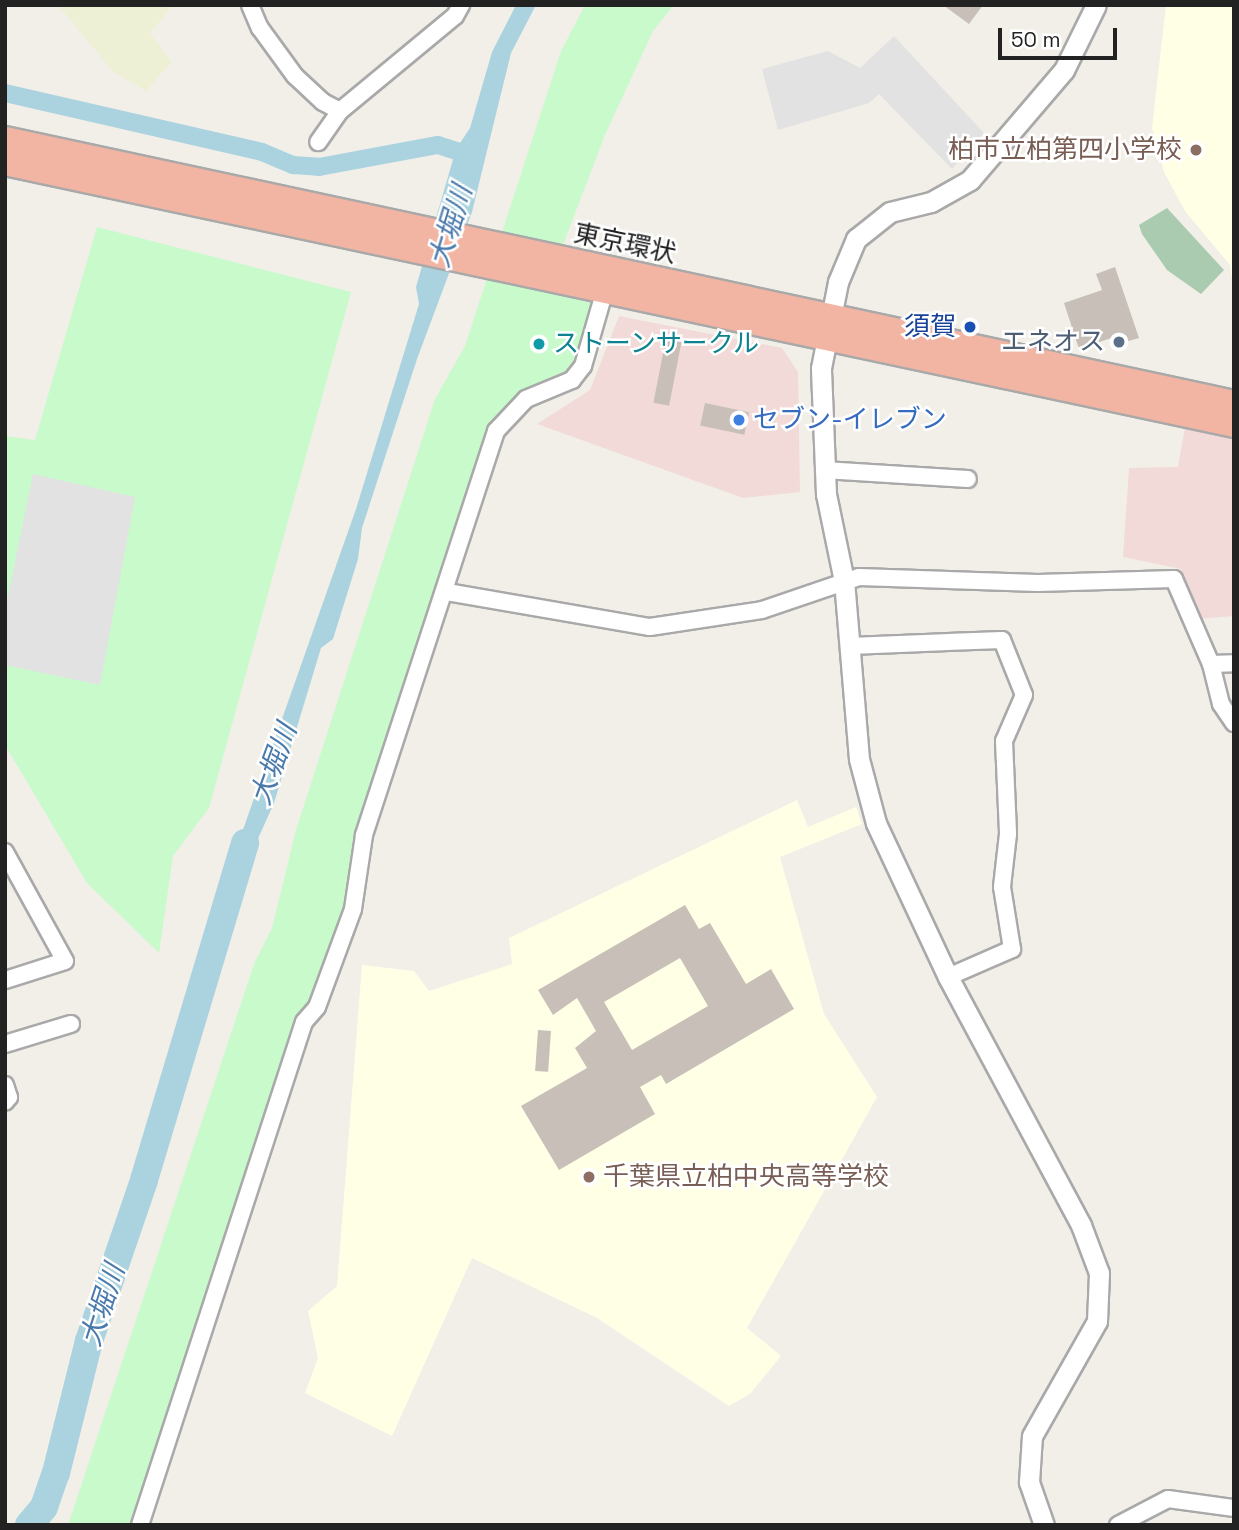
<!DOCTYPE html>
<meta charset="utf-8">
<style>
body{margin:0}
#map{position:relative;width:1239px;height:1530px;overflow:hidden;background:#f2efe9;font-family:"Space Grotesk","Noto Sans JP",sans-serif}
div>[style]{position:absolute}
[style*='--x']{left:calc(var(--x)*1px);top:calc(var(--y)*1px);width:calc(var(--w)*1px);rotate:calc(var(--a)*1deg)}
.commercial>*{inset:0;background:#f2dad9}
.education>*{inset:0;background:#ffffe5}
.farmland>*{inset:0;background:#eef0d5}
.cemetery>*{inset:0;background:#aacbaf}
.park>*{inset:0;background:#c8facc}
.parking>*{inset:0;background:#e2e2e2}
.water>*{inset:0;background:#aad3df}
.canal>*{height:18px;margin:-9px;padding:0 9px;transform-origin:9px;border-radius:9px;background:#aad3df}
.river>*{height:28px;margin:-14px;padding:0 14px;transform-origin:14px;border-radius:14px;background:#aad3df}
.building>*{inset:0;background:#c7bfb8;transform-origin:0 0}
.roads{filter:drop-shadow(2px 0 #a9a9a9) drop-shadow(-2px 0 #a9a9a9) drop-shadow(0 2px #a9a9a9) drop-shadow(0 -2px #a9a9a9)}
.minor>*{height:16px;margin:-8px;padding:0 8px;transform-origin:8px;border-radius:8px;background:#fff}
.tertiary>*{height:19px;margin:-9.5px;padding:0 9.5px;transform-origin:9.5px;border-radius:9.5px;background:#fff}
.trunk>*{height:24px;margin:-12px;padding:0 12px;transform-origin:12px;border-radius:12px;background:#f2b4a3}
.dots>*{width:19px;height:19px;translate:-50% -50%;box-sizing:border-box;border:4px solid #fff;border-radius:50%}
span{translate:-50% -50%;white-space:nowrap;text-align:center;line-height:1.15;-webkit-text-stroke:5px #fff;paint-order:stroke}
.education-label{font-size:26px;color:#785e54}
.right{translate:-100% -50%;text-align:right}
.left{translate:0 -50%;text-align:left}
.street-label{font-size:26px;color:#222}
.transit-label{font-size:26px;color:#164399}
.service-label{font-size:26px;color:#4e5e75}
.culture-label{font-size:26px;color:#0d838f}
.shop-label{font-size:26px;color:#366cbe}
.water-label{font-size:28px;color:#4a7aab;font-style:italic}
.frame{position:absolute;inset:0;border:7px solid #222;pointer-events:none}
.scale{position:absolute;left:998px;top:28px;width:119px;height:32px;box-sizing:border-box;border:4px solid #222;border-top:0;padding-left:9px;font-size:21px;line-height:24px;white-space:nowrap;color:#222;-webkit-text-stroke:5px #fff;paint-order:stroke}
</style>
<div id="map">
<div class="commercial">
<div style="clip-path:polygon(619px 316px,782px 348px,798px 372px,800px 492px,743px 498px,537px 424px,590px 390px)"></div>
<div style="clip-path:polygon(1185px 427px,1234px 437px,1234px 616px,1198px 619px,1181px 569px,1123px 557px,1129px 468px,1178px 467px)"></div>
</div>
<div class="education">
<div style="clip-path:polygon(1166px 5px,1234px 5px,1234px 293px,1230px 265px,1185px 211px,1164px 172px,1152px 128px)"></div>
<div style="clip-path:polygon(797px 800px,808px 827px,856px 807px,862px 824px,780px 857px,824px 1014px,877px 1097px,747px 1328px,781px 1356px,750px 1394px,729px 1406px,597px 1318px,472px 1258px,392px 1436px,305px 1393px,318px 1358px,308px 1311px,337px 1286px,362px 965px,414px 971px,429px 991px,512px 964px,509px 938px)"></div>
</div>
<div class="farmland">
<div style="clip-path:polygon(58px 5px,173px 5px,150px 33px,172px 62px,146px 91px,112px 71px)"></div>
</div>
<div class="cemetery">
<div style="clip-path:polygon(1167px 208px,1224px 270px,1201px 294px,1167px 270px,1142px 234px,1139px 225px)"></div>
</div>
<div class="park">
<div style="clip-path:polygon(585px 5px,674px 5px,653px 31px,605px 135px,545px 292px,595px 304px,578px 364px,490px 433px,350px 901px,133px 1525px,68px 1525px,254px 964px,272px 928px,296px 830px,435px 399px,465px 346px,561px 51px)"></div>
<div style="clip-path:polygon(97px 227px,351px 292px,209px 808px,173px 856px,159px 953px,87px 883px,5px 745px,5px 436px,35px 440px)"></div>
</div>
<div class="parking">
<div style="clip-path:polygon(894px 36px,984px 133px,952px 169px,879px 94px,869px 103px,778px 130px,762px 69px,828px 51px,860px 68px)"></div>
<div style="clip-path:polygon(33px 474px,135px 497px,100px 685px,5px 665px,5px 611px)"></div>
</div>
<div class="water">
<div style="clip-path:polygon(516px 5px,536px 5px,511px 53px,472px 212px,417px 359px,362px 528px,358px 559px,333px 639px,321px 648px,274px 803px,239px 881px,226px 878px,356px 509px,419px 304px,416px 287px,456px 149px,470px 128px,492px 52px)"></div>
</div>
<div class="canal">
<div style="--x:5;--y:93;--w:264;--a:12.9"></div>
<div style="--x:262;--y:152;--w:34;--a:23"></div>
<div style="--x:293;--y:165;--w:26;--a:4"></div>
<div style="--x:319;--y:167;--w:121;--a:-10.5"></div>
<div style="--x:438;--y:145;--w:36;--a:18"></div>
</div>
<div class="river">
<div style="--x:29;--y:1525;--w:23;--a:-50"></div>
<div style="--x:44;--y:1507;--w:36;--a:-71"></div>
<div style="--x:56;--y:1473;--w:136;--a:-76"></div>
<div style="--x:89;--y:1341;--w:170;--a:-71.1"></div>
<div style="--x:144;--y:1180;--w:352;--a:-73.3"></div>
</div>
<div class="building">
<div style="clip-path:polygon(943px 5px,983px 5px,969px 24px)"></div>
<div style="clip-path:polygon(1115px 267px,1139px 338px,1122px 343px,1120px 335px,1079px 349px,1064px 303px,1102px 290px,1096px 274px)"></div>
<div style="left:666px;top:338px;width:16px;height:66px;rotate:11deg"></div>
<div style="left:705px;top:403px;width:45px;height:23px;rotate:12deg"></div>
<div style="clip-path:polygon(evenodd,685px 905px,699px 929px,710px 923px,746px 984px,771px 969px,794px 1009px,666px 1084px,661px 1075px,640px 1087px,655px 1114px,559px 1170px,521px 1106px,587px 1068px,575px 1048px,596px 1031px,577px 998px,553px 1015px,538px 990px,685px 905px,680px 958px,708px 1006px,632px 1050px,604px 1002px,680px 958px)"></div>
<div style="left:538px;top:1030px;width:13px;height:41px;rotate:4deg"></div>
</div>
<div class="roads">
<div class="minor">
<div style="--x:250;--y:5;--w:25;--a:67"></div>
<div style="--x:260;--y:28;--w:59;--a:53.9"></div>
<div style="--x:295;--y:76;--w:38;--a:43"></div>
<div style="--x:323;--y:102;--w:19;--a:28"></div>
<div style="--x:340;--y:111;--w:38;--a:125"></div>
<div style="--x:340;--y:111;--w:149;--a:-39.6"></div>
<div style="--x:455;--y:16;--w:13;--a:-61"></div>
<div style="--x:824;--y:470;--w:144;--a:3.6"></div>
<div style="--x:447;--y:592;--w:206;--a:9.8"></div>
<div style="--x:650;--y:627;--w:113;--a:-8.6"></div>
<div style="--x:762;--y:610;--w:102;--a:-18.8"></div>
<div style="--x:859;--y:577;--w:179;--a:1.9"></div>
<div style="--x:1038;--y:583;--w:136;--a:-1.7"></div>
<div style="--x:1174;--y:579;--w:93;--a:66.5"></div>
<div style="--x:1211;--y:664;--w:41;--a:76"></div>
<div style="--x:1221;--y:704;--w:23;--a:56"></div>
<div style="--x:850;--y:646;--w:152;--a:-2.3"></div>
<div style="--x:1002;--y:640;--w:59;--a:68.2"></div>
<div style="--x:1024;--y:695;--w:50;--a:113.5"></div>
<div style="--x:1004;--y:741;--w:93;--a:87.5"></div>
<div style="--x:1008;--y:834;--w:53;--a:96.5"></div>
<div style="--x:1002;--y:887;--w:63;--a:80.8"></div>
<div style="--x:1012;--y:949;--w:70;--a:156.4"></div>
<div style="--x:1211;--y:664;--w:23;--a:-2"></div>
<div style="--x:5;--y:852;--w:124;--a:61.2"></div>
<div style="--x:65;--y:961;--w:63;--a:162.4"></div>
<div style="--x:5;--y:1044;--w:69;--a:-16.9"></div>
<div style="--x:5;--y:1085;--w:13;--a:72"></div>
<div style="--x:9;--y:1097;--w:6;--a:129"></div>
<div style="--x:140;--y:1525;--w:529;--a:-71.94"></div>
<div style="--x:304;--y:1022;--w:20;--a:-49"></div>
<div style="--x:317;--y:1007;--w:104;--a:-69.8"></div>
<div style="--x:353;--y:909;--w:75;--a:-81.5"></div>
<div style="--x:364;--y:835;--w:425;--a:-71.9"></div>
<div style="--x:496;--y:431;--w:44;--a:-46.8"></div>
<div style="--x:526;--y:399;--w:50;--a:-22.4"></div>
<div style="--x:572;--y:380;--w:18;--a:-52"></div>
<div style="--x:583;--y:366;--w:79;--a:-73.9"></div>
<div style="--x:1118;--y:1525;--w:56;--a:-27.5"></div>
<div style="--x:1168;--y:1499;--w:67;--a:7.8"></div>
</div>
<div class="tertiary">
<div style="--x:1044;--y:1525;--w:46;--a:-109.2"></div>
<div style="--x:1029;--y:1482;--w:46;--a:-86.3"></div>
<div style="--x:1032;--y:1436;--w:132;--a:-60.5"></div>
<div style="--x:1097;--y:1321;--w:48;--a:-87.6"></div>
<div style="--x:1099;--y:1273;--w:51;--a:-110.6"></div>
<div style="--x:1081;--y:1225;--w:281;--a:-118.2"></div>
<div style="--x:948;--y:977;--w:170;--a:-115.1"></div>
<div style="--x:876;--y:823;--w:66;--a:-104.9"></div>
<div style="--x:859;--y:759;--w:179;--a:-94.8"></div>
<div style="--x:844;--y:581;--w:89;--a:-101.7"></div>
<div style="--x:826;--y:494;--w:126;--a:-92.3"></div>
<div style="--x:821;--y:368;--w:88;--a:-78.8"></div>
<div style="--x:838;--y:282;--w:47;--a:-67.3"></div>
<div style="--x:856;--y:239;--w:43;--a:-38.5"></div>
<div style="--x:890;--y:212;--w:42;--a:-13.7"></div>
<div style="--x:931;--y:202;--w:45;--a:-29.4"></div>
<div style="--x:970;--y:180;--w:145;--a:-49.5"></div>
<div style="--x:1064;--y:70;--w:72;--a:-63.8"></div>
</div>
<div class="trunk">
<div style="--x:5;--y:139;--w:1257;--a:12.12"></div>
<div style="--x:5;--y:163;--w:1257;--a:12.03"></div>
</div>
</div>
<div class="dots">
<div style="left:1196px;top:150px;background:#8d6e63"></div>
<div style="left:970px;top:327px;background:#1a4fb4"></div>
<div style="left:1119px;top:342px;background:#5c6f8a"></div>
<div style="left:539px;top:344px;background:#0f9aa8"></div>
<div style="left:739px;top:420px;background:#3f7fe0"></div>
<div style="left:589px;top:1177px;background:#8d6e63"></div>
</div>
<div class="education-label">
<span class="right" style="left:1182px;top:150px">柏市立柏第四小学校</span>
<span class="left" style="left:603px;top:1177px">千葉県立柏中央高等学校</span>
</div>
<div class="street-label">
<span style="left:625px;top:244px;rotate:12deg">東京環状</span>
</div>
<div class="transit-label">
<span class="right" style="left:956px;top:327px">須賀</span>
</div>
<div class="service-label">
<span class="right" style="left:1105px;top:342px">エネオス</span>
</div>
<div class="culture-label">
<span class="left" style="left:553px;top:344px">ストーンサークル</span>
</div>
<div class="shop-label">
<span class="left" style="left:753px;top:420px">セブン-イレブン</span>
</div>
<div class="water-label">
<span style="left:450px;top:226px;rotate:-73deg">大堀川</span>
<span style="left:273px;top:764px;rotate:-70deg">大堀川</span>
<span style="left:102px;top:1305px;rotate:-72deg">大堀川</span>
</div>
<div class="frame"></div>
<div class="scale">50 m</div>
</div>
